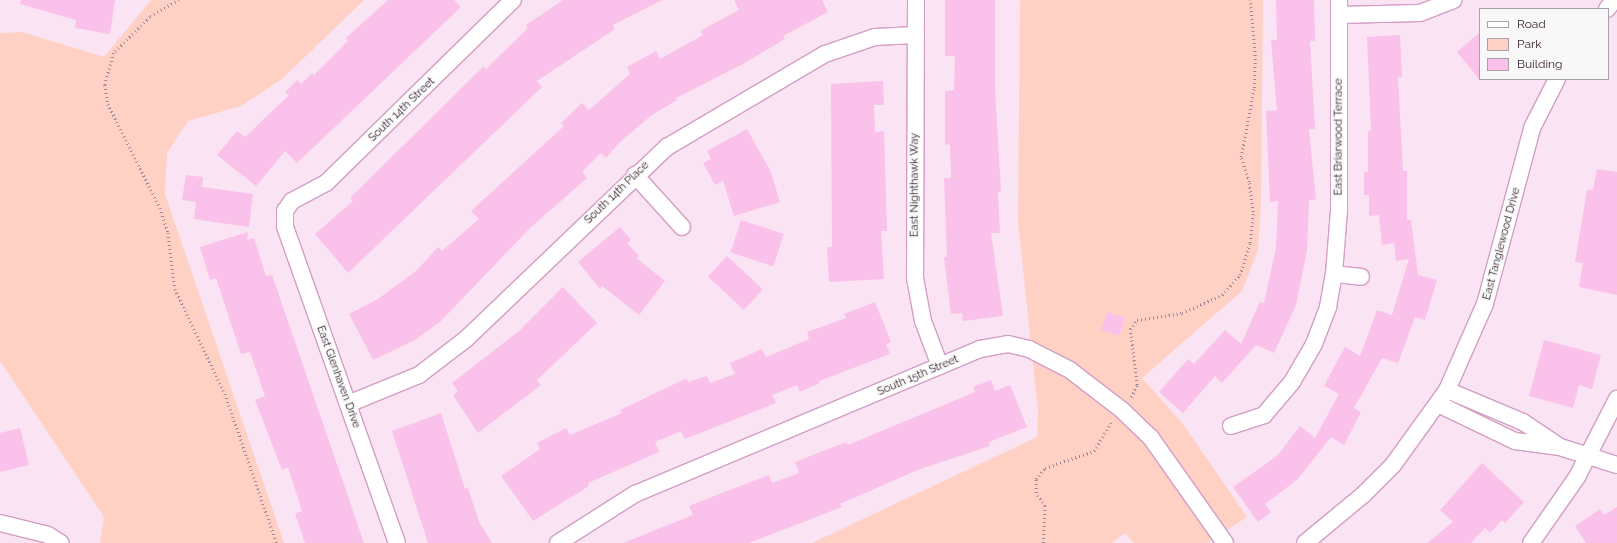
<!DOCTYPE html>
<style>
body{margin:0}
#map{position:relative;width:1617px;height:543px;overflow:hidden;background:#fae3f3;font-family:Raleway,sans-serif}
div>[style]{position:absolute}
[style*='--x']{left:calc(var(--x)*1px);top:calc(var(--y)*1px);width:calc(var(--w)*1px);rotate:calc(var(--a)*1deg)}
.green>*{inset:0;background:#ffd1c4}
.building>*{inset:0;background:#fac1ea;transform-origin:0 0}
.path>*{height:2.5px;margin-top:-1.25px;transform-origin:0;background:repeating-linear-gradient(90deg,#9d8797 0 1px,transparent 0 4px)}
.roads{filter:drop-shadow(1px 0 #d49dc5) drop-shadow(-1px 0 #d49dc5) drop-shadow(0 1px #d49dc5) drop-shadow(0 -1px #d49dc5)}
.minor>*{height:16px;margin:-8px;padding:0 8px;transform-origin:8px;border-radius:8px;background:#fff}
span{translate:-50% -50%;white-space:nowrap;text-align:center;line-height:1.15;-webkit-text-stroke:3px #f8f8f8;paint-order:stroke}
.street-label{font-size:11px;color:#331e2d}
.legend{position:absolute;left:1479px;top:8px;width:130px;height:72px;box-sizing:border-box;background:#f8f8f8;border:1px solid #a9a1a7;margin:0;padding:5px 7px;list-style:none;font-size:12px;color:#331e2d}
.legend li{display:flex;align-items:center;gap:8px;height:20px}
.legend b{width:20px;border:1px solid #a9a1a7}
</style>
<div id="map">
<div class="green">
<div style="clip-path:polygon(151px 0,364px 0,282px 79px,241px 106px,188px 121px,167px 153px,165px 194px,284px 543px,100px 543px,104px 517px,0 361px,0 33px,22px 32px,104px 57px)"></div>
<div style="clip-path:polygon(1020px 0,1263px 0,1261px 204px,1258px 250px,1242px 291px,1142px 378px,1183px 424px,1247px 517px,1207px 543px,1134px 543px,1125px 533px,1112px 543px,812px 543px,1037px 437px,1038px 411px,1018px 222px)"></div>
</div>
<div class="building">
<div style="clip-path:polygon(21px 0,115px 0,110px 34px,75px 28px,76px 20px,20px 4px)"></div>
<div style="clip-path:polygon(388px 0,454px 0,461px 7px,297px 163px,285px 151px,256px 186px,217px 155px,237px 131px,245px 137px,289px 95px,285px 92px,297px 80px,301px 84px,312px 73px,314px 75px,348px 41px,346px 38px)"></div>
<div style="clip-path:polygon(563px 0,662px 0,613px 25px,615px 29px,537px 81px,542px 87px,348px 273px,315px 234px,353px 201px,350px 198px,484px 66px,486px 69px,528px 28px,526px 25px)"></div>
<div style="clip-path:polygon(734px 0,822px 0,828px 12px,783px 36px,785px 39px,743px 64px,676px 98px,677px 100px,652px 115px,620px 142px,606px 158px,601px 153px,582px 172px,587px 178px,531px 227px,441px 321px,415px 340px,373px 360px,349px 314px,378px 299px,416px 271px,438px 247px,442px 251px,479px 219px,471px 211px,564px 126px,561px 123px,582px 103px,589px 110px,630px 74px,627px 67px,656px 51px,660px 59px,703px 35px,700px 31px,739px 10px)"></div>
<div style="clip-path:polygon(945px 0,995px 0,995px 89px,1001px 192px,998px 192px,1000px 233px,991px 233px,1003px 316px,963px 321px,962px 313px,951px 314px,944px 257px,947px 257px,944px 178px,951px 178px,950px 144px,945px 145px,945px 91px,954px 90px,955px 56px,945px 56px)"></div>
<div style="clip-path:polygon(1276px 0,1314px 0,1315px 41px,1310px 41px,1315px 129px,1309px 129px,1316px 200px,1309px 200px,1307px 250px,1296px 305px,1274px 353px,1256px 345px,1222px 383px,1215px 376px,1183px 413px,1159px 392px,1188px 359px,1194px 364px,1225px 330px,1241px 344px,1260px 302px,1264px 303px,1276px 248px,1278px 201px,1270px 202px,1266px 111px,1277px 110px,1271px 40px,1277px 40px)"></div>
<div style="clip-path:polygon(1480px 32px,1480px 80px,1457px 52px)"></div>
<div style="clip-path:polygon(1400px 35px,1402px 77px,1398px 77px,1403px 171px,1407px 171px,1407px 220px,1411px 220px,1418px 275px,1437px 280px,1425px 320px,1415px 317px,1398px 363px,1382px 358px,1354px 408px,1361px 412px,1344px 445px,1331px 437px,1298px 479px,1265px 504px,1271px 512px,1258px 522px,1233px 487px,1277px 456px,1300px 426px,1315px 438px,1339px 394px,1324px 386px,1345px 347px,1360px 356px,1377px 310px,1392px 315px,1409px 259px,1396px 261px,1394px 243px,1382px 245px,1379px 215px,1369px 216px,1369px 195px,1364px 195px,1364px 172px,1368px 172px,1368px 131px,1371px 131px,1367px 37px)"></div>
<div style="clip-path:polygon(883px 81px,884px 105px,874px 105px,875px 132px,884px 131px,887px 231px,881px 231px,884px 279px,829px 282px,827px 247px,832px 247px,831px 84px)"></div>
<div style="clip-path:polygon(747px 129px,770px 170px,780px 202px,734px 216px,723px 181px,715px 185px,703px 163px,711px 159px,707px 151px)"></div>
<div style="clip-path:polygon(1597px 169px,1617px 172px,1617px 295px,1579px 287px,1583px 263px,1575px 262px,1587px 190px,1593px 190px)"></div>
<div style="clip-path:polygon(186px 175px,203px 177px,202px 187px,253px 194px,249px 227px,194px 219px,196px 202px,182px 200px)"></div>
<div style="left:741px;top:220px;width:45px;height:34px;rotate:18deg"></div>
<div style="clip-path:polygon(620px 227px,631px 240px,627px 243px,639px 256px,636px 258px,665px 281px,639px 315px,602px 286px,600px 289px,578px 262px)"></div>
<div style="clip-path:polygon(248px 232px,247px 240px,254px 238px,266px 276px,272px 275px,364px 543px,305px 543px,295px 514px,302px 511px,288px 467px,282px 470px,255px 400px,265px 396px,250px 352px,241px 354px,216px 278px,210px 280px,200px 247px)"></div>
<div style="left:727px;top:256px;width:49px;height:28px;rotate:43deg"></div>
<div style="clip-path:polygon(563px 287px,597px 323px,537px 380px,541px 385px,478px 433px,453px 395px,458px 391px,452px 383px,519px 331px)"></div>
<div style="clip-path:polygon(875px 302px,891px 342px,886px 344px,890px 354px,819px 381px,820px 383px,800px 392px,797px 385px,772px 395px,776px 403px,685px 439px,681px 431px,655px 442px,659px 452px,588px 483px,589px 486px,533px 521px,501px 476px,540px 449px,537px 443px,566px 428px,570px 435px,622px 413px,620px 410px,687px 378px,688px 382px,707px 376px,710px 383px,735px 374px,730px 363px,762px 349px,766px 357px,809px 339px,807px 332px,846px 318px,844px 314px)"></div>
<div style="left:1107px;top:312px;width:19px;height:19px;rotate:18deg"></div>
<div style="clip-path:polygon(1544px 340px,1601px 355px,1592px 389px,1579px 385px,1573px 408px,1529px 396px)"></div>
<div style="clip-path:polygon(991px 380px,995px 391px,1010px 385px,1027px 427px,989px 442px,990px 446px,920px 469px,840px 504px,842px 507px,749px 543px,623px 543px,693px 515px,689px 506px,722px 493px,769px 475px,772px 483px,799px 473px,795px 462px,846px 442px,848px 445px,975px 392px,973px 387px)"></div>
<div style="clip-path:polygon(441px 413px,465px 489px,468px 488px,479px 522px,492px 543px,428px 543px,392px 431px)"></div>
<div style="clip-path:polygon(20px 428px,29px 465px,0 472px,0 433px)"></div>
<div style="clip-path:polygon(1482px 463px,1524px 502px,1505px 523px,1502px 520px,1490px 533px,1485px 528px,1471px 543px,1427px 543px,1453px 522px,1440px 510px)"></div>
<div style="clip-path:polygon(1617px 507px,1617px 543px,1586px 543px,1575px 526px,1600px 509px,1604px 515px)"></div>
</div>
<div class="path">
<div style="--x:179;--y:0;--w:34;--a:150"></div>
<div style="--x:150;--y:17;--w:51;--a:135"></div>
<div style="--x:114;--y:53;--w:33;--a:106"></div>
<div style="--x:105;--y:85;--w:19;--a:81"></div>
<div style="--x:108;--y:104;--w:116;--a:63.4"></div>
<div style="--x:160;--y:208;--w:26;--a:72"></div>
<div style="--x:168;--y:233;--w:56;--a:82.9"></div>
<div style="--x:175;--y:289;--w:116;--a:64.5"></div>
<div style="--x:225;--y:394;--w:158;--a:70.8"></div>
<div style="--x:1131;--y:397;--w:13;--a:-63"></div>
<div style="--x:1137;--y:385;--w:56;--a:-97.1"></div>
<div style="--x:1130;--y:329;--w:11;--a:-52"></div>
<div style="--x:1137;--y:320;--w:46;--a:-8.8"></div>
<div style="--x:1182;--y:313;--w:44;--a:-24.2"></div>
<div style="--x:1222;--y:295;--w:27;--a:-48"></div>
<div style="--x:1240;--y:275;--w:34;--a:-73"></div>
<div style="--x:1250;--y:243;--w:31;--a:-84"></div>
<div style="--x:1253;--y:212;--w:30;--a:-98"></div>
<div style="--x:1249;--y:182;--w:26;--a:-108"></div>
<div style="--x:1241;--y:157;--w:70;--a:-79.3"></div>
<div style="--x:1254;--y:88;--w:32;--a:-88"></div>
<div style="--x:1255;--y:56;--w:56;--a:-95.1"></div>
<div style="--x:1043;--y:543;--w:37;--a:-87"></div>
<div style="--x:1045;--y:506;--w:16;--a:-125"></div>
<div style="--x:1036;--y:493;--w:14;--a:-90"></div>
<div style="--x:1036;--y:479;--w:14;--a:-51"></div>
<div style="--x:1045;--y:468;--w:52;--a:-19.1"></div>
<div style="--x:1094;--y:451;--w:33;--a:-59"></div>
</div>
<div class="roads">
<div class="minor">
<div style="--x:916;--y:0;--w:278;--a:90.2"></div>
<div style="--x:915;--y:278;--w:44;--a:79.5"></div>
<div style="--x:923;--y:321;--w:48;--a:69.3"></div>
<div style="--x:1607;--y:9;--w:11;--a:-52"></div>
<div style="--x:1339;--y:15;--w:81;--a:-1.4"></div>
<div style="--x:1420;--y:13;--w:36;--a:-21"></div>
<div style="--x:635;--y:175;--w:70;--a:47.9"></div>
<div style="--x:1334;--y:274;--w:27;--a:6"></div>
<div style="--x:1447;--y:390;--w:82;--a:22.8"></div>
<div style="--x:1523;--y:422;--w:41;--a:34.1"></div>
<div style="--x:348;--y:404;--w:77;--a:-22.2"></div>
<div style="--x:419;--y:375;--w:59;--a:-37.5"></div>
<div style="--x:466;--y:339;--w:278;--a:-43.7"></div>
<div style="--x:667;--y:147;--w:183;--a:-30.5"></div>
<div style="--x:825;--y:54;--w:53;--a:-18.8"></div>
<div style="--x:875;--y:37;--w:41;--a:-2.8"></div>
<div style="--x:1438;--y:404;--w:85;--a:25.7"></div>
<div style="--x:1515;--y:441;--w:45;--a:7.6"></div>
<div style="--x:1560;--y:447;--w:60;--a:17.5"></div>
<div style="--x:1231;--y:426;--w:35;--a:-18"></div>
<div style="--x:1264;--y:415;--w:43;--a:-49.7"></div>
<div style="--x:1292;--y:382;--w:44;--a:-59.9"></div>
<div style="--x:1314;--y:344;--w:40;--a:-69"></div>
<div style="--x:1328;--y:307;--w:34;--a:-80"></div>
<div style="--x:1334;--y:274;--w:63;--a:-85.5"></div>
<div style="--x:1339;--y:211;--w:211;--a:-90"></div>
<div style="--x:0;--y:523;--w:49;--a:14"></div>
<div style="--x:48;--y:535;--w:15;--a:32"></div>
<div style="--x:397;--y:543;--w:336;--a:-109.5"></div>
<div style="--x:285;--y:226;--w:15;--a:-90"></div>
<div style="--x:285;--y:211;--w:12;--a:-55"></div>
<div style="--x:292;--y:201;--w:40;--a:-28"></div>
<div style="--x:327;--y:182;--w:260;--a:-44.4"></div>
<div style="--x:558;--y:543;--w:91;--a:-32.5"></div>
<div style="--x:635;--y:494;--w:374;--a:-22.8"></div>
<div style="--x:980;--y:349;--w:28;--a:-10"></div>
<div style="--x:1008;--y:344;--w:22;--a:13"></div>
<div style="--x:1029;--y:349;--w:46;--a:27.1"></div>
<div style="--x:1070;--y:370;--w:66;--a:37.6"></div>
<div style="--x:1122;--y:410;--w:40;--a:44"></div>
<div style="--x:1151;--y:438;--w:128;--a:54.8"></div>
<div style="--x:1305;--y:543;--w:75;--a:-39.6"></div>
<div style="--x:1363;--y:495;--w:42;--a:-45"></div>
<div style="--x:1393;--y:465;--w:92;--a:-54.2"></div>
<div style="--x:1447;--y:390;--w:94;--a:-66.2"></div>
<div style="--x:1485;--y:304;--w:182;--a:-75"></div>
<div style="--x:1532;--y:128;--w:55;--a:-63"></div>
<div style="--x:1531;--y:543;--w:80;--a:-55.1"></div>
<div style="--x:1577;--y:477;--w:88;--a:-62.9"></div>
</div>
</div>
<div class="street-label">
<span style="left:402px;top:110px;rotate:-44deg">South 14th Street</span>
<span style="left:1339px;top:137px;rotate:-90deg">East Briarwood Terrace</span>
<span style="left:915px;top:185px;rotate:-90deg">East Nighthawk Way</span>
<span style="left:617px;top:193px;rotate:-44deg">South 14th Place</span>
<span style="left:1502px;top:244px;rotate:-75deg">East Tanglewood Drive</span>
<span style="left:918px;top:376px;rotate:-23deg">South 15th Street</span>
<span style="left:338px;top:377px;rotate:70deg">East Glenhaven Drive</span>
</div>
<ul class="legend">
<li><b style="height:5px;background:#fff"></b>Road</li>
<li><b style="height:11px;background:#ffd1c4"></b>Park</li>
<li><b style="height:11px;background:#fac1ea"></b>Building</li>
</ul>
</div>
